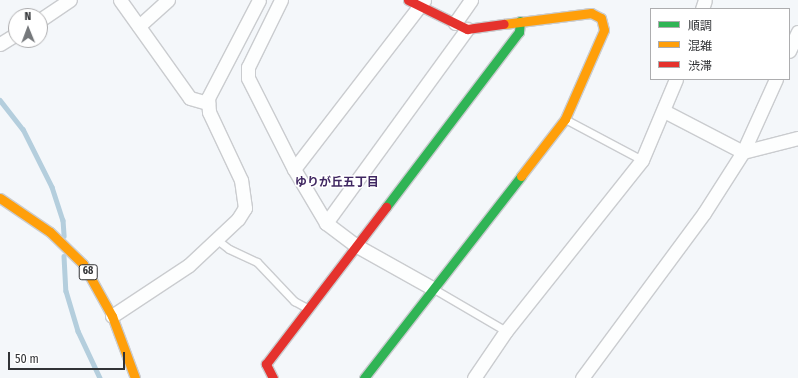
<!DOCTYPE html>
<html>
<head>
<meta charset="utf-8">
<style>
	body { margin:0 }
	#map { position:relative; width:798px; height:378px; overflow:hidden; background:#f4f7fa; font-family:"Fira Sans Condensed","Noto Sans JP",sans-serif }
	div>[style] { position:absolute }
	.stream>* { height:4.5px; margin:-2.25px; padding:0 2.25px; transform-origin:2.25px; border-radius:2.25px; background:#b4cedd }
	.roads { filter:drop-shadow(1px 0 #cacccf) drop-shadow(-1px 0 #cacccf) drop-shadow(0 1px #cacccf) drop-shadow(0 -1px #cacccf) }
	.lane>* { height:7px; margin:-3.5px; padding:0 3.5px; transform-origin:3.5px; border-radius:3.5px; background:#fdfefe }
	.street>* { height:13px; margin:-6.5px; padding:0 6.5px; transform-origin:6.5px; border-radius:6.5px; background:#fdfefe }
	.fast>* { height:9px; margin:-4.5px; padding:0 4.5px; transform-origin:4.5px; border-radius:4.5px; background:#30b455 }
	.slow>* { height:9px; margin:-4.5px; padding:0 4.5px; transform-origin:4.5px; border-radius:4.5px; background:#ff9f0a }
	.jam>* { height:9px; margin:-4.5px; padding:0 4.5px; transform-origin:4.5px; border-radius:4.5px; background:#e5322d }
	span { translate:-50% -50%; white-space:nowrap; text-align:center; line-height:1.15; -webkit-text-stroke:3px #fff; paint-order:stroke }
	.shield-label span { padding:1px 3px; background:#fff; border:1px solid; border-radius:3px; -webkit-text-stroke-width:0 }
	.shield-label { font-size:10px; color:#313336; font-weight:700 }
	.neighbourhood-label { font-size:12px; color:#402862; font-weight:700 }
	.legend { position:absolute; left:650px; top:8px; width:140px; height:72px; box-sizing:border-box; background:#fff; border:1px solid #adadaf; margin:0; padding:5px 7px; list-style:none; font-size:12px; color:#313336 }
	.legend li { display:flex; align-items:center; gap:8px; height:20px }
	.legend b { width:20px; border:1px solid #adadaf }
	.north { position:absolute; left:8px; top:8px; width:40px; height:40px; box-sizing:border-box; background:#fff; border:1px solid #adadaf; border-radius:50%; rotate:359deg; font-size:11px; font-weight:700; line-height:16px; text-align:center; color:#313336 }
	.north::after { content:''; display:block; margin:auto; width:14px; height:18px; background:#75787b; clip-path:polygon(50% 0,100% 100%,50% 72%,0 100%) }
	.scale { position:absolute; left:8px; top:352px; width:117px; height:18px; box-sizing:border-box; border:2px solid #313336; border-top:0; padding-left:5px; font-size:12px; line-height:14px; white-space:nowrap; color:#313336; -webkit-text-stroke:3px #fff; paint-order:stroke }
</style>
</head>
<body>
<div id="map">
	<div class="stream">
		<i style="left:0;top:100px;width:37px;rotate:52deg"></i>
		<i style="left:23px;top:129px;width:65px;rotate:63.4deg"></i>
		<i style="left:52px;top:187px;width:35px;rotate:72deg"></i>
		<i style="left:63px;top:220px;width:16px;rotate:86deg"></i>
		<i style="left:64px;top:256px;width:35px;rotate:87deg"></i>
		<i style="left:66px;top:291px;width:42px;rotate:73.3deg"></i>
		<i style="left:78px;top:331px;width:52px;rotate:64.9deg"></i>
	</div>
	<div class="roads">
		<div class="lane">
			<i style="left:565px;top:119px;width:87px;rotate:28deg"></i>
			<i style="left:216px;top:239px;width:16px;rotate:38deg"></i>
			<i style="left:229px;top:249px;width:31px;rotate:25deg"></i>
			<i style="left:257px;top:262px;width:54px;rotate:46.5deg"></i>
			<i style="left:294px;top:301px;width:15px;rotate:28deg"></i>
			<i style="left:434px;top:289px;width:83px;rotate:30.3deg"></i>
		</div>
		<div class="street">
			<i style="left:120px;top:0;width:120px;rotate:54.5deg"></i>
			<i style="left:190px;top:98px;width:19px;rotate:16deg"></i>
			<i style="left:281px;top:0;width:75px;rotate:116.2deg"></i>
			<i style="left:248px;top:67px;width:11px;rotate:90deg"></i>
			<i style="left:248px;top:78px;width:102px;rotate:63.2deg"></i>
			<i style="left:294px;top:169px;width:63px;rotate:59.3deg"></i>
			<i style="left:326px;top:223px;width:39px;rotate:37deg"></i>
			<i style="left:357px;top:246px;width:86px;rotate:29.2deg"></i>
			<i style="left:702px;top:9px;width:9px;rotate:-72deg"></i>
			<i style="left:40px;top:20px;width:36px;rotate:-34deg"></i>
			<i style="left:455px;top:23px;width:28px;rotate:-55deg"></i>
			<i style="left:139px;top:26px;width:39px;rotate:-42deg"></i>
			<i style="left:0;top:44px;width:19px;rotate:-32deg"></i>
			<i style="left:789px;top:51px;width:21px;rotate:-65deg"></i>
			<i style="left:664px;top:111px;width:89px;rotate:27.4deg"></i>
			<i style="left:743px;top:152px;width:57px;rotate:-14.3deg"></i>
			<i style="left:294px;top:169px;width:213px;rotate:-52.4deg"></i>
			<i style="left:326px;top:223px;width:240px;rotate:-54deg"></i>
			<i style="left:112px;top:316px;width:92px;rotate:-33.5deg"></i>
			<i style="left:189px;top:265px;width:67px;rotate:-43.2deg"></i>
			<i style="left:238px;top:219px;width:13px;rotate:-58deg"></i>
			<i style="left:245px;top:208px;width:28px;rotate:-98deg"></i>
			<i style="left:241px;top:180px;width:75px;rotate:-115.2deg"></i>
			<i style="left:209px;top:112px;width:14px;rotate:-94deg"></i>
			<i style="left:208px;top:98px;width:110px;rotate:-62.5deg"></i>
			<i style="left:474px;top:378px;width:57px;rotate:-55.8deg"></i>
			<i style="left:506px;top:331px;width:218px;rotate:-51.5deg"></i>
			<i style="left:642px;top:160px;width:88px;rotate:-67.2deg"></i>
			<i style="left:582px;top:378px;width:205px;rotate:-53.5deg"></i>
			<i style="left:704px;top:213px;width:72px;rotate:-57.4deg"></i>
			<i style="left:743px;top:152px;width:80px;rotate:-65.7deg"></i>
		</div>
		<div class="fast">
			<i style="left:386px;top:207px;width:220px;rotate:-52.8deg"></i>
			<i style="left:519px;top:32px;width:11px;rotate:-85deg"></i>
			<i style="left:364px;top:378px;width:256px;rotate:-52.1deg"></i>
		</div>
		<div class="slow">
			<i style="left:504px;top:24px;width:88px;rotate:-7.2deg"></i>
			<i style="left:591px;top:13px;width:11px;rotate:27deg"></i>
			<i style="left:601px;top:18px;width:12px;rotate:76deg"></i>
			<i style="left:604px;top:30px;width:97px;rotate:113.7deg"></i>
			<i style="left:565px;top:119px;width:72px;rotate:127.7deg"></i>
			<i style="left:0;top:198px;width:60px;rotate:34.2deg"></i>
			<i style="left:50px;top:232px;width:46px;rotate:44.1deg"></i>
			<i style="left:83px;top:264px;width:60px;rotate:60.9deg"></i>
			<i style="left:112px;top:316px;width:66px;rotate:69.6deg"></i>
		</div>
		<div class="jam">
			<i style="left:408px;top:0;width:66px;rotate:26.2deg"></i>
			<i style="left:467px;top:29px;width:37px;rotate:-8deg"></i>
			<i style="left:273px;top:378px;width:16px;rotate:-117deg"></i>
			<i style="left:266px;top:364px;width:198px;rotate:-52.6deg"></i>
		</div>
	</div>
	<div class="shield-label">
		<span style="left:88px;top:272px">68</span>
	</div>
	<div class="neighbourhood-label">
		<span style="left:337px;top:183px">ゆりが丘五丁目</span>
	</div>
	<ul class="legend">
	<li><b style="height:5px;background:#30b455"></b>順調</li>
	<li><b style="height:5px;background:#ff9f0a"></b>混雑</li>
	<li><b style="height:5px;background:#e5322d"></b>渋滞</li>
	</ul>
	<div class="north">N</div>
	<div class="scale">50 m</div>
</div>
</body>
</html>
